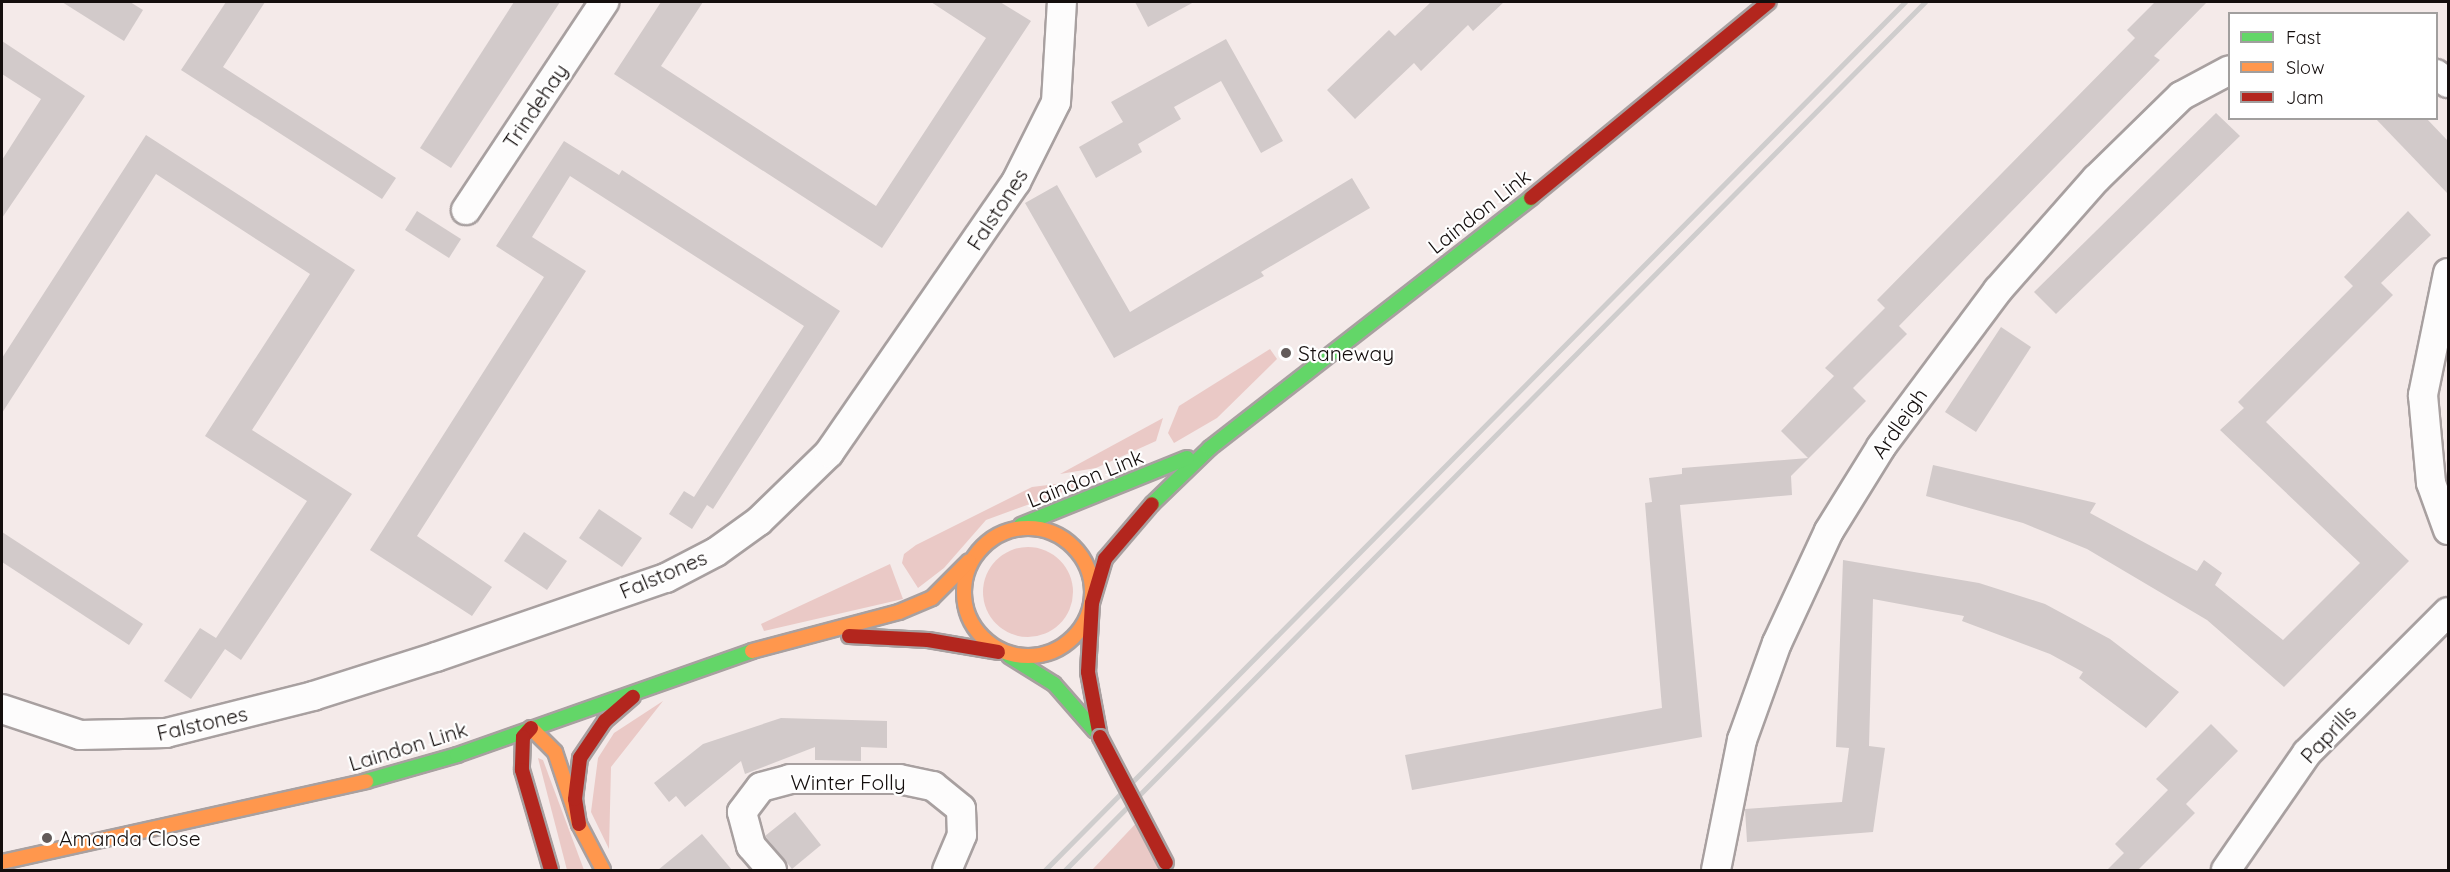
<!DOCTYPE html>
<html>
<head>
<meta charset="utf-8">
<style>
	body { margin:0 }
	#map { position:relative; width:2450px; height:872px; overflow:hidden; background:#f4eae9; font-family:Quicksand,sans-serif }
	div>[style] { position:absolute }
	.green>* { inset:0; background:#eac9c6 }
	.round { border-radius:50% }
	.building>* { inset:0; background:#d2caca }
	.roads { filter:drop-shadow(2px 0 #a8a0a0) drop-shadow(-2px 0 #a8a0a0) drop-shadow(0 2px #a8a0a0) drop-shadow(0 -2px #a8a0a0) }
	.street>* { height:28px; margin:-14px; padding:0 14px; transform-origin:14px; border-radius:14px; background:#fdfcfc }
	.fast>* { height:14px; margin:-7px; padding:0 7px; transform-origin:7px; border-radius:7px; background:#63d668 }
	.slow>* { height:14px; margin:-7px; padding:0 7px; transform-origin:7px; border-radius:7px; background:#ff974d }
	.slow>.ring { margin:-7px; padding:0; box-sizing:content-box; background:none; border:14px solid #ff974d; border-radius:50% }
	.jam>* { height:14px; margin:-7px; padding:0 7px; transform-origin:7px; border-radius:7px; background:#b3261e }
	.rail>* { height:4.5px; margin:-2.25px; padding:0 2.25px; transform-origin:2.25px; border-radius:2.25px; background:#cfcdcd }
	.bridges { filter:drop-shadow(2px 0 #a8a0a0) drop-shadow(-2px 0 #a8a0a0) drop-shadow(0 2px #a8a0a0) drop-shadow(0 -2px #a8a0a0) }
	.jam-bridge>* { height:14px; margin:-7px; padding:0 7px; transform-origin:7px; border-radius:7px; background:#b3261e }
	.dots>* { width:16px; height:16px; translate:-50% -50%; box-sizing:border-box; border:3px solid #fff; border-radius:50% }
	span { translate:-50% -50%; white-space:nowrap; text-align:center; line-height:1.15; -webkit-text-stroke:4.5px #fff; paint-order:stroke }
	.street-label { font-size:21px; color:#140e0d }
	.poi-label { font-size:21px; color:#140e0d }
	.left { translate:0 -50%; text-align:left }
	.frame { position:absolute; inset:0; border:3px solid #140e0d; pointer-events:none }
	.legend { position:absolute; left:2228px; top:12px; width:210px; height:108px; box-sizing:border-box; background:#fff; border:2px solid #a19f9e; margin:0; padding:8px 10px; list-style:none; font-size:18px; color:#140e0d }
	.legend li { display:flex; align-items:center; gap:12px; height:30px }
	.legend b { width:30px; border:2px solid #a19f9e }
</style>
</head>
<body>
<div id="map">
	<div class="green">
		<i style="clip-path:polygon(1270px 349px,1277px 359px,1217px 418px,1174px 443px,1168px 433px,1179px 406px)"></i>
		<i style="clip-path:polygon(1163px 418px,1156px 441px,1096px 468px,1060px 474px)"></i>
		<i style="clip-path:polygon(1080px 481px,1082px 485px,986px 520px,944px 568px,918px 588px,902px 563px,904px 554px,916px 545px,1032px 487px)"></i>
		<i class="round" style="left:983px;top:547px;width:90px;height:90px"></i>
		<i style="clip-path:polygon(890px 564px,903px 599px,764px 631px,761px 624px)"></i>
		<i style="clip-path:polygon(663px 701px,611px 767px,609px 849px,591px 812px,598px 758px,614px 733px)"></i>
		<i style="clip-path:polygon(538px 758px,543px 760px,584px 870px,567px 870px)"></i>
		<i style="clip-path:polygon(1141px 818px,1168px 870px,1092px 870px)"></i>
	</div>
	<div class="building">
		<i style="clip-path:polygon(62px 2px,130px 2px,143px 10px,124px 41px)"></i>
		<i style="clip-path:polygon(226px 2px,265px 2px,223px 67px,396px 178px,382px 199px,181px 70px)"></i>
		<i style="clip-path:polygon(514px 2px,560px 2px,451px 168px,420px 148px)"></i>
		<i style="clip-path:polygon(661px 2px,703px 2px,661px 66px,876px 206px,986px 38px,931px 2px,1000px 2px,1031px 21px,882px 248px,614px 74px)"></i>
		<i style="clip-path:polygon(1135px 2px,1194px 2px,1148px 27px)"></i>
		<i style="clip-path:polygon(1431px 2px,1504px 2px,1473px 31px,1468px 25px,1421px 71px,1414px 63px,1355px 119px,1327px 90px,1389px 30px,1395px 36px)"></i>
		<i style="clip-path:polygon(2155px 2px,2207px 2px,2154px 56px,2160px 60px,1899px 326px,1907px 334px,1853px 388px,1866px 401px,1791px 476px,1792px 495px,1680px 505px,1702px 737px,1412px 790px,1405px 755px,1662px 708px,1645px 503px,1652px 502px,1649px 478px,1682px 474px,1682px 468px,1808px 458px,1781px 431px,1834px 376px,1825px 368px,1885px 308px,1877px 300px,2135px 38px,2127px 30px)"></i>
		<i style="clip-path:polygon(1226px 39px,1283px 141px,1261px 153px,1221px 81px,1174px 107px,1181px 119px,1138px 144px,1142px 152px,1096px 178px,1079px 147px,1123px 122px,1111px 102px)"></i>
		<i style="clip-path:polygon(2px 41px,85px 96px,2px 218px,2px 160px,41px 99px,2px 74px)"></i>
		<i style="clip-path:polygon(2216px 113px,2240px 136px,2056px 314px,2034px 292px)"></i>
		<i style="clip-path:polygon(2375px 118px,2426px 118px,2448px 141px,2448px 194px)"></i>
		<i style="clip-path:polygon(146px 135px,355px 270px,252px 430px,352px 494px,241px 660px,225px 649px,191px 699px,164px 681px,200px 628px,216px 638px,307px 501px,205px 436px,310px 274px,156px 174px,2px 413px,2px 358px)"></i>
		<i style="clip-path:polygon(564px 141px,619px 175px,622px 170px,840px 311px,713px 509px,707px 505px,692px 529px,669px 514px,684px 491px,694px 497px,804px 326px,570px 176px,532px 237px,586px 271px,417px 536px,492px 587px,472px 616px,370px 550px,544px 277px,496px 246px)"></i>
		<i style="clip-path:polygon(1352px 178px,1370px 208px,1261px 272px,1264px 276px,1114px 358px,1025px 203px,1057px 185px,1130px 312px)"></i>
		<i style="clip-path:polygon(417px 211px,461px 239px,449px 258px,405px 230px)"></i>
		<i style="clip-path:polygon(2408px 211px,2431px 235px,2381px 283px,2393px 295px,2266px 422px,2409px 561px,2284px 687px,2207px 620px,2087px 549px,2023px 523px,1926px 496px,1933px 465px,2096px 503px,2090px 513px,2197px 571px,2204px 560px,2222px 573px,2215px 585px,2283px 640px,2360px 563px,2220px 430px,2244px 408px,2238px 402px,2353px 286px,2344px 277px)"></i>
		<i style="clip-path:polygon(2001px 327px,2031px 347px,1976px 432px,1945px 412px)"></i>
		<i style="clip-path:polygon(599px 509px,642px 538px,622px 567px,579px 538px)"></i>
		<i style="clip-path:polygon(2px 532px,143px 624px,129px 645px,2px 562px)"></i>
		<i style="clip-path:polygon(524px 532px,567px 561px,547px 590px,504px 561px)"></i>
		<i style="clip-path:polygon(1843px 560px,1979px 583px,2045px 604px,2110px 639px,2179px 692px,2146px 728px,2079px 678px,2083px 672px,2050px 654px,1962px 621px,1964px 616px,1873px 599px,1869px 746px,1885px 748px,1873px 832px,1747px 842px,1745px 809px,1842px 802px,1849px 748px,1836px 747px)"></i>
		<i style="clip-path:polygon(781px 718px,887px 721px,887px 748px,861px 747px,861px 761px,815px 760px,815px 747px,745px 774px,741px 761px,685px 807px,676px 796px,669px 802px,654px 783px,703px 744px)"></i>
		<i style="clip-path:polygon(2211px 724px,2238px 751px,2186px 804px,2195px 813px,2138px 870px,2107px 870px,2124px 853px,2115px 844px,2168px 790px,2156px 779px)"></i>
		<i style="clip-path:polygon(795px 812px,821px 845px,792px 869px,765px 836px)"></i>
		<i style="clip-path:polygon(702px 834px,732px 870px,658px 870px)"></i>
	</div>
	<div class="roads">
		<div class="street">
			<i style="left:2436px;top:74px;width:15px;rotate:37deg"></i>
			<i style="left:466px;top:210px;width:250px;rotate:-56.4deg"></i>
			<i style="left:2448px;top:273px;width:125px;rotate:101.6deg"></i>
			<i style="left:2423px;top:395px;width:88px;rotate:84.8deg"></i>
			<i style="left:2431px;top:483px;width:50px;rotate:70.1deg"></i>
			<i style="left:2px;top:709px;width:82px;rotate:18.4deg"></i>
			<i style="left:80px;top:735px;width:86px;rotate:-1.3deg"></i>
			<i style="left:166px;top:733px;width:152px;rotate:-14.1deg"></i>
			<i style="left:313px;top:696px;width:129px;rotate:-17.6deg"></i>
			<i style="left:436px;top:657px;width:243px;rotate:-19deg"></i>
			<i style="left:666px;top:578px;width:56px;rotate:-27.5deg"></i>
			<i style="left:716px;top:552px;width:53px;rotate:-35.8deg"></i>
			<i style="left:759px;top:521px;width:98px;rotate:-44.2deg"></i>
			<i style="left:829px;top:453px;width:329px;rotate:-55.4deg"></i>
			<i style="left:1016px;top:182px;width:89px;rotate:-63.4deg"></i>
			<i style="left:1056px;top:102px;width:100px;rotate:-86.6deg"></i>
			<i style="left:772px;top:870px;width:32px;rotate:-131deg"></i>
			<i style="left:751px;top:846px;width:35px;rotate:-105deg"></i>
			<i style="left:742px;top:812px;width:31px;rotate:-53deg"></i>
			<i style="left:761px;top:787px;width:30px;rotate:-15deg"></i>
			<i style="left:790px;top:779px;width:109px"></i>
			<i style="left:899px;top:779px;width:35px;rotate:12deg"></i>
			<i style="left:933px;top:786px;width:36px;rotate:39deg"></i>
			<i style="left:961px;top:809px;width:26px;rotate:88deg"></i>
			<i style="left:962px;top:835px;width:38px;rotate:113deg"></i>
			<i style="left:1716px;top:870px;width:133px;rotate:-78.7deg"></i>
			<i style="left:1742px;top:740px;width:103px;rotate:-70.2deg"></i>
			<i style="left:1777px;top:643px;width:123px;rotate:-65.1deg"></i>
			<i style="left:1829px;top:531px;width:99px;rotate:-58.2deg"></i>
			<i style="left:1881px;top:447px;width:196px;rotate:-53.3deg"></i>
			<i style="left:1998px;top:290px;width:148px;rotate:-48.6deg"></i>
			<i style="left:2096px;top:179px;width:119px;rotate:-44.3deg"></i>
			<i style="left:2181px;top:96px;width:55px;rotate:-28deg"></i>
			<i style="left:2226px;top:870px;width:142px;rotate:-55.3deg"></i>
			<i style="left:2307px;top:753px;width:199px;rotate:-45deg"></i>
		</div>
		<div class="fast">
			<i style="left:1152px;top:504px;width:81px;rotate:-44deg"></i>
			<i style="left:1210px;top:448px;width:407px;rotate:-37.9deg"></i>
			<i style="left:1021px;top:525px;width:179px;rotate:-22deg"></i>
			<i style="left:1009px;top:656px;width:53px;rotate:31.9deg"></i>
			<i style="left:1054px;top:684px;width:62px;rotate:48.9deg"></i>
			<i style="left:366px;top:781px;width:95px;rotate:-15.9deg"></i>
			<i style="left:457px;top:755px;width:313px;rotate:-19.4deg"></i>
		</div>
		<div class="slow">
			<i class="ring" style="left:964px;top:528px;width:114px;height:114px"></i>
			<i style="left:752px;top:651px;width:152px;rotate:-14.9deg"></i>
			<i style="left:899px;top:612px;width:36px;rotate:-23deg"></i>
			<i style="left:932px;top:598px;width:52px;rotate:-45deg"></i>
			<i style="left:531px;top:728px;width:34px;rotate:45deg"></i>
			<i style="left:555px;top:752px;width:76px;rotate:71.6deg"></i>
			<i style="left:579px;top:824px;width:52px;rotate:62.4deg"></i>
			<i style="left:2px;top:862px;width:373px;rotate:-12.5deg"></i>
		</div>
		<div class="jam">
			<i style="left:1531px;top:198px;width:308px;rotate:-39.5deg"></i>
			<i style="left:849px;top:636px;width:79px;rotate:2.9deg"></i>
			<i style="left:928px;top:640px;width:71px;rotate:9.7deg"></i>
			<i style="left:531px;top:728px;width:12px;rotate:132deg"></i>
			<i style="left:523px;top:737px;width:33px;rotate:92deg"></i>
			<i style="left:522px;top:770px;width:104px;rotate:73.8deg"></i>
			<i style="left:1100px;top:737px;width:66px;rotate:-100.5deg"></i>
			<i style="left:1088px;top:672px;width:69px;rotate:-86.7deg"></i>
			<i style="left:1092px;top:603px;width:46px;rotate:-73.5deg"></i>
			<i style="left:1105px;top:559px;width:72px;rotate:-49.5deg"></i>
			<i style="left:579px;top:824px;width:25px;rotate:-99deg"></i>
			<i style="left:575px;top:799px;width:41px;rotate:-83deg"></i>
			<i style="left:580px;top:758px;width:45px;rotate:-56deg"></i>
			<i style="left:605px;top:721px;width:37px;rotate:-41deg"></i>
		</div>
	</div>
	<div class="rail">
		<i style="left:1045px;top:870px;width:1222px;rotate:-45.27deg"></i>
		<i style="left:1065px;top:870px;width:1222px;rotate:-45.27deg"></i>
	</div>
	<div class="bridges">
		<div class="jam-bridge">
			<i style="left:1100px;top:737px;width:142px;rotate:62.4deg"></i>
		</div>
	</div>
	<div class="dots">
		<i style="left:1286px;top:353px;background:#625b5a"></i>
		<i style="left:47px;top:838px;background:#625b5a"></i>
	</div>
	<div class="street-label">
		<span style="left:535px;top:106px;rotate:-56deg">Trindehay</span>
		<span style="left:997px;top:209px;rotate:-57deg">Falstones</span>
		<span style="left:1479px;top:211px;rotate:-38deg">Laindon Link</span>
		<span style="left:1899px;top:423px;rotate:-55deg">Ardleigh</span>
		<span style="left:1085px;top:478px;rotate:-22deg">Laindon Link</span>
		<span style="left:663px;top:574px;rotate:-23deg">Falstones</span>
		<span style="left:202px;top:723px;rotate:-13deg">Falstones</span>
		<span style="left:2328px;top:734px;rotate:-47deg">Paprills</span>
		<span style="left:408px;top:746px;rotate:-17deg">Laindon Link</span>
		<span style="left:848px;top:782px">Winter Folly</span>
	</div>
	<div class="poi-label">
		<span class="left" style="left:1298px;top:353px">Staneway</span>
		<span class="left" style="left:59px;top:838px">Amanda Close</span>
	</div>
	<div class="frame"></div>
	<ul class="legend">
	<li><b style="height:8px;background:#63d668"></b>Fast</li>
	<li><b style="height:8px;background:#ff974d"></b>Slow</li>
	<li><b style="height:8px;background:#b3261e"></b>Jam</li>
	</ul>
</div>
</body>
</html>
